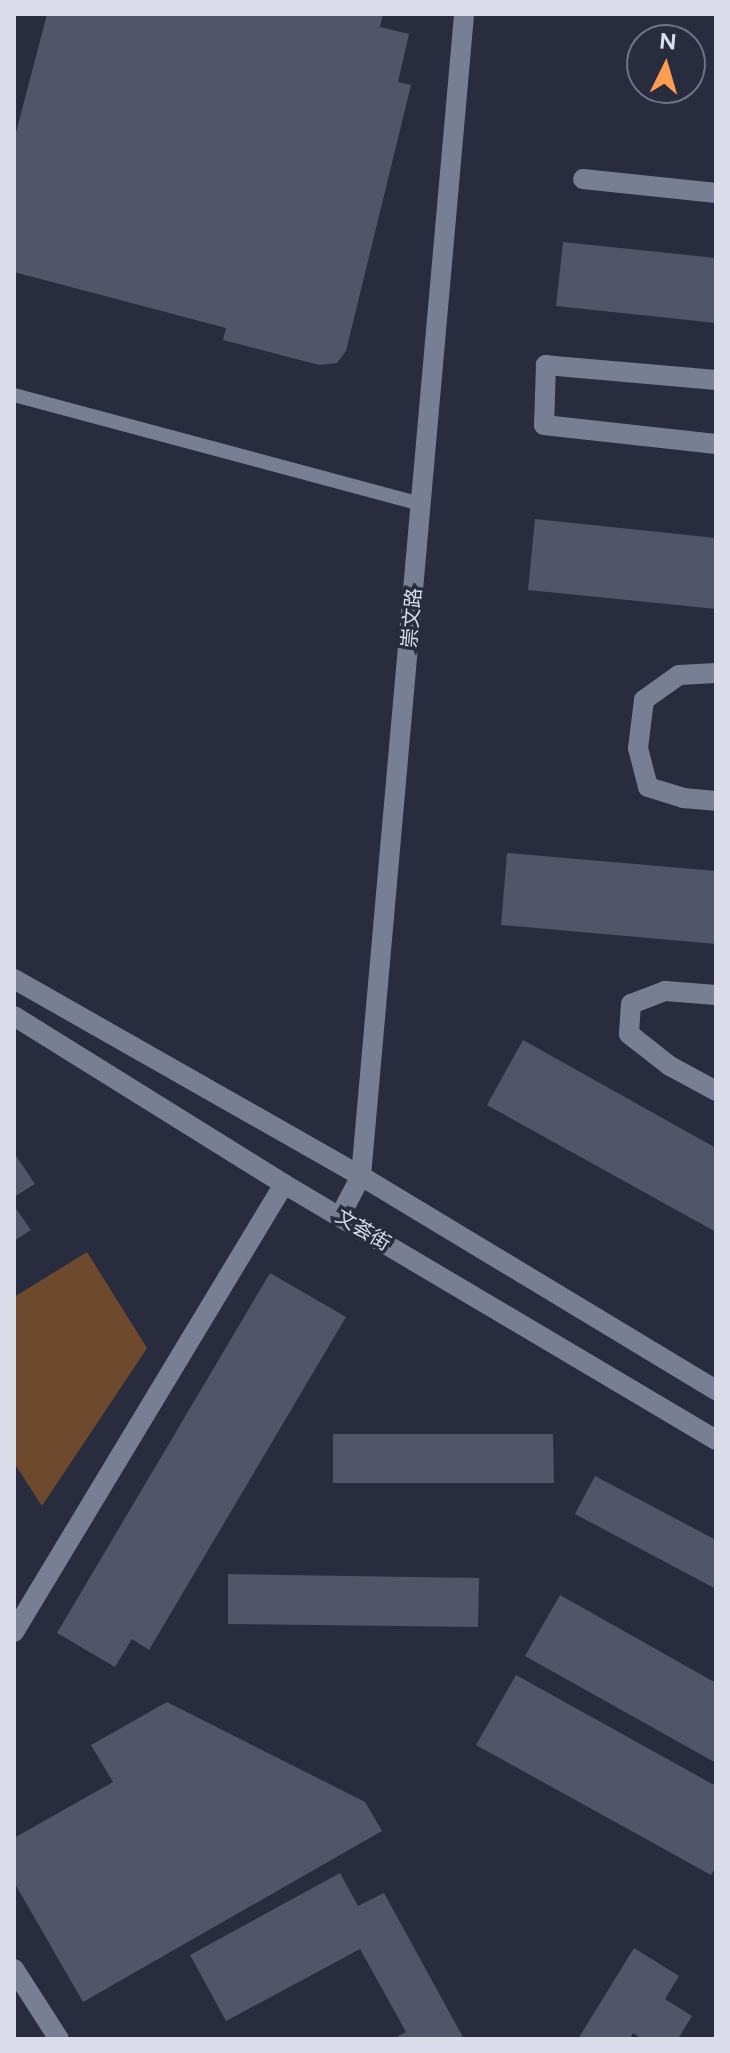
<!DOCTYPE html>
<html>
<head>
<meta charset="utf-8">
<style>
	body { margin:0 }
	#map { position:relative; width:730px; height:2053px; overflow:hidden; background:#282c3e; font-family:Figtree,"Noto Sans SC",sans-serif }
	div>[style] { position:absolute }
	.green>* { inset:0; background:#6d492e }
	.building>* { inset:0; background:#505569 }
	.service>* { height:14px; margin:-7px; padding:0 7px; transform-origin:7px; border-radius:7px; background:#787e93 }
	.minor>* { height:20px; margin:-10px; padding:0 10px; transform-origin:10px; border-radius:10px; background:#787e93 }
	.secondary>* { height:20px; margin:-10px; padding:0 10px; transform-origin:10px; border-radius:10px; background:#787e93 }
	span { translate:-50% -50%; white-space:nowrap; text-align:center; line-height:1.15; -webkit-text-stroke:7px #282c3e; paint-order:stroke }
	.street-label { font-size:20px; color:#dadde9 }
	.frame { position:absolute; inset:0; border:16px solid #dadde9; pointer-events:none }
	.north { position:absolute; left:626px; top:24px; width:80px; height:80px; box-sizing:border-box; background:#282c3e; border:2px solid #6f7382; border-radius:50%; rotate:5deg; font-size:22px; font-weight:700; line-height:32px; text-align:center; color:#dadde9 }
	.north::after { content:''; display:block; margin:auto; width:28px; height:36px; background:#fc9d52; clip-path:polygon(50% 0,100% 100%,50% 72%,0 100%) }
</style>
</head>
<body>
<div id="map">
	<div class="green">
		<i style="clip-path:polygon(87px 1252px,147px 1348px,42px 1506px,14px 1463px,14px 1297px)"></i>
	</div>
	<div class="building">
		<i style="clip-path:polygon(47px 14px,383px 14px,380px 27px,409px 34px,398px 82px,411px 85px,346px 351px,337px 363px,319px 365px,223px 340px,226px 328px,14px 272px,14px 140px)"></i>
		<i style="clip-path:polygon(563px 242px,716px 258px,716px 323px,556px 306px)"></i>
		<i style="clip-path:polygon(535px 519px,716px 538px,716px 609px,528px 590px)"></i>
		<i style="clip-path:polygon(507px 853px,716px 871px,716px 944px,501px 925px)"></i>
		<i style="clip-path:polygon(523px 1040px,716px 1148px,716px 1232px,487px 1105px)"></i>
		<i style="clip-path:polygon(14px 1153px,35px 1184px,14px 1197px)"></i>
		<i style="clip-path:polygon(14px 1206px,31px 1230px,14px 1241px)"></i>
		<i style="clip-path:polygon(270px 1273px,346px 1317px,149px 1650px,132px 1639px,115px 1667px,57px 1633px)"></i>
		<i style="clip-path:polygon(333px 1434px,553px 1434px,554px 1483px,333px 1483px)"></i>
		<i style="clip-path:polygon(595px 1476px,716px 1540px,716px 1589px,575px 1514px)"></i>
		<i style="clip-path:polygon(228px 1574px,479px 1578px,478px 1627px,228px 1624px)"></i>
		<i style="clip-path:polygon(560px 1595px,716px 1683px,716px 1763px,525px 1656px)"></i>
		<i style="clip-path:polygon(516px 1675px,716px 1786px,716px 1867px,711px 1875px,476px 1745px)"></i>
		<i style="clip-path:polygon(167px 1702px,365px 1802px,382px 1831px,83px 2002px,14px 1882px,14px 1838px,113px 1782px,91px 1745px)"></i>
		<i style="clip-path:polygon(340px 1873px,358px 1906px,384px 1893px,464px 2039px,393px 2039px,406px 2032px,360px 1949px,226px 2021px,190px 1955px)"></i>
		<i style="clip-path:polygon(634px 1948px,679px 1976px,665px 1999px,692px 2016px,678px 2039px,642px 2039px,633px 2033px,630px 2039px,578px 2039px)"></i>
	</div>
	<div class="service">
		<i style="left:14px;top:395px;width:422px;rotate:15deg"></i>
	</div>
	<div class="minor">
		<i style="left:583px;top:179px;width:134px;rotate:6deg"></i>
		<i style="left:716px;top:380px;width:171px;rotate:-175deg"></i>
		<i style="left:546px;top:365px;width:60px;rotate:91.9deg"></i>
		<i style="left:544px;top:425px;width:173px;rotate:6.3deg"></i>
		<i style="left:716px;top:673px;width:37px;rotate:177deg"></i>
		<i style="left:679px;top:675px;width:43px;rotate:144.5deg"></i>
		<i style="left:644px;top:700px;width:48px;rotate:97.1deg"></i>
		<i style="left:638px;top:748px;width:40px;rotate:75.6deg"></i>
		<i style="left:648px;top:787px;width:37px;rotate:17deg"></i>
		<i style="left:683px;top:798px;width:33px;rotate:5deg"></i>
		<i style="left:716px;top:995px;width:51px;rotate:-175.5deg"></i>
		<i style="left:665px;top:991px;width:36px;rotate:159deg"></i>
		<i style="left:631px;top:1004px;width:30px;rotate:94deg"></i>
		<i style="left:629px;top:1034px;width:52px;rotate:38deg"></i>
		<i style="left:670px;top:1066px;width:52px;rotate:28.5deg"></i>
		<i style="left:340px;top:1216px;width:45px;rotate:-62.3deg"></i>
		<i style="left:361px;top:1176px;width:1167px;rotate:-84.93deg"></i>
		<i style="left:14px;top:1632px;width:523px;rotate:-58.92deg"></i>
		<i style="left:14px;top:1969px;width:83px;rotate:57.3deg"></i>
	</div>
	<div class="secondary">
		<i style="left:14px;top:979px;width:399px;rotate:29.6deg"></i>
		<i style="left:361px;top:1176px;width:415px;rotate:31.1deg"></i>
		<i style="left:14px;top:1016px;width:318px;rotate:31.9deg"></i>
		<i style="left:284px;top:1184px;width:502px;rotate:30.65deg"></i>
	</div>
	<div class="street-label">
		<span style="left:412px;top:618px;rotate:-85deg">崇文路</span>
		<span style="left:363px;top:1230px;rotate:31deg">文荟街</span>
	</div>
	<div class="frame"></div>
	<div class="north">N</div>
</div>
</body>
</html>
